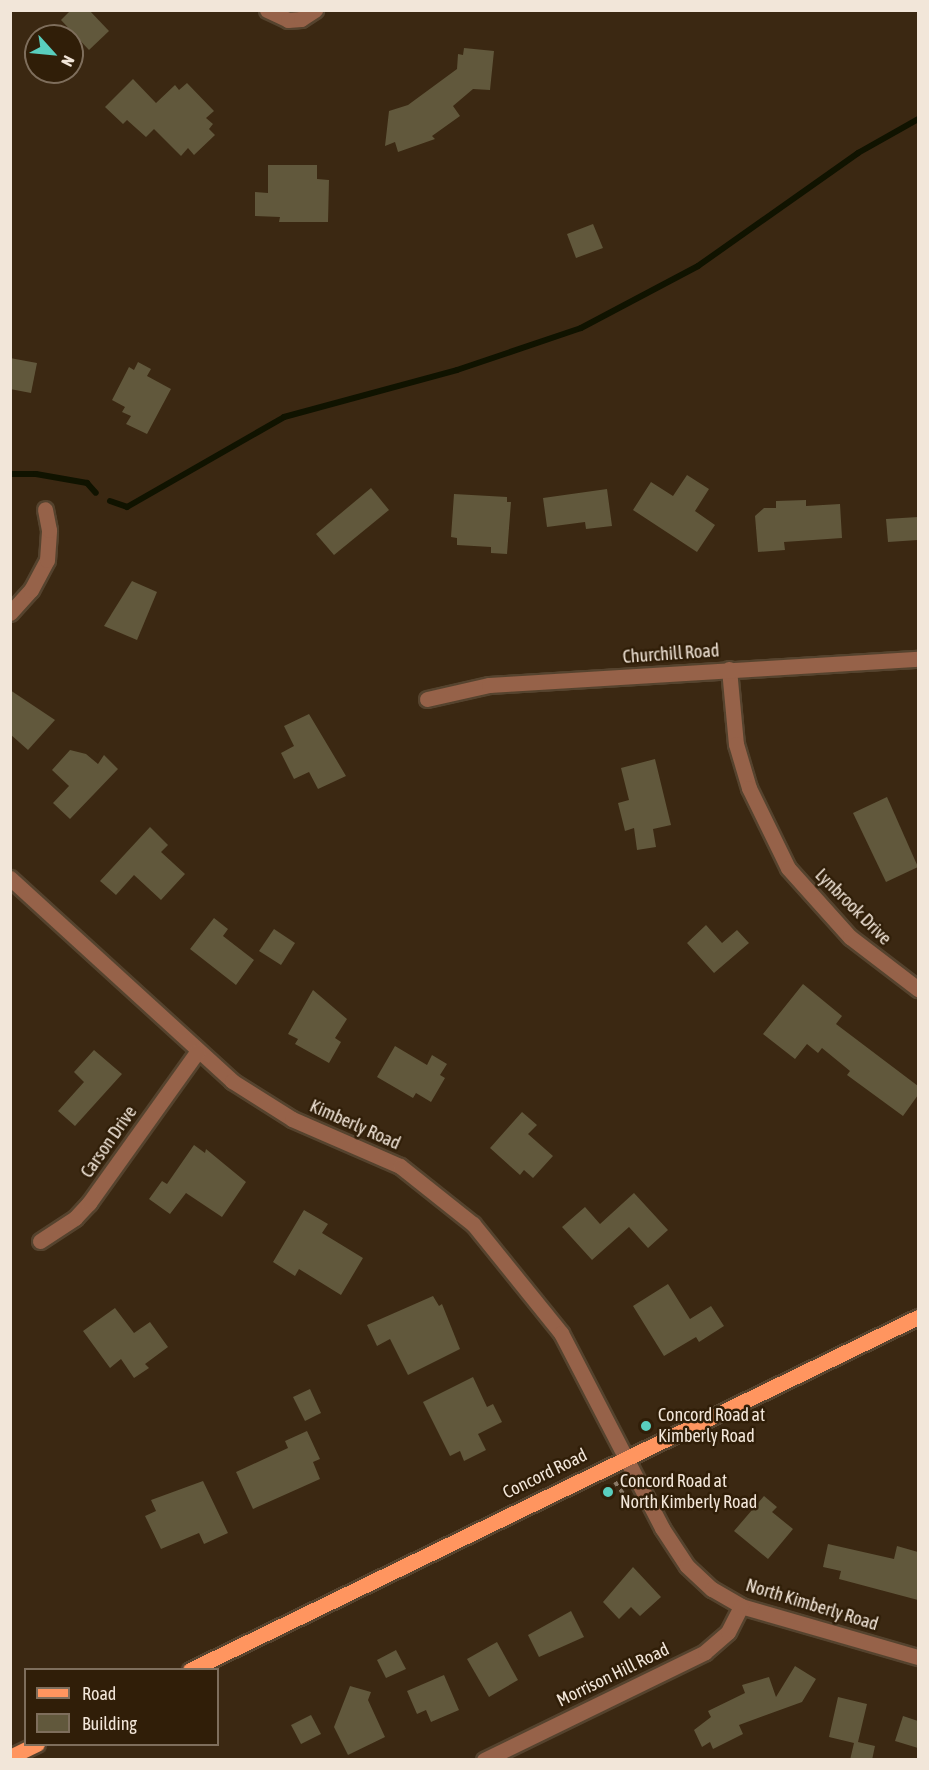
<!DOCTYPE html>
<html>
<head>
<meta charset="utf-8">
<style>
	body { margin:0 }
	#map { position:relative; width:929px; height:1770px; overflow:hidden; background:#3b2812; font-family:"Asap Condensed",sans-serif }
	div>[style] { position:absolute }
	.stream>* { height:6px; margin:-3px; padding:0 3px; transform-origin:3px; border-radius:3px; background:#101300 }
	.building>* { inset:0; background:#61583c }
	.path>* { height:4px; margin-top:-2px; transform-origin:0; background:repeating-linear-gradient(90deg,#8a7a67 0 4.5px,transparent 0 9px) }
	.roads { filter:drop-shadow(2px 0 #55432e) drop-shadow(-2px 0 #55432e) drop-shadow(0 2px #55432e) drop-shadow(0 -2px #55432e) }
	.minor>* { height:15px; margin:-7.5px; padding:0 7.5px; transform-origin:7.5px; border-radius:7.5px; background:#966249 }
	.major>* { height:15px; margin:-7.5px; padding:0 7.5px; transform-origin:7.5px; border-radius:7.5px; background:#ff955f }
	.dots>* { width:16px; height:16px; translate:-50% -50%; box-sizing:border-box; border:3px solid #301e08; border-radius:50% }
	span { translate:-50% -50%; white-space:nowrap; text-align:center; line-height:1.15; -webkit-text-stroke:5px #301e08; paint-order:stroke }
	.street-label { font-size:18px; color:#f2e6d9 }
	.poi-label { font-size:18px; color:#f2e6d9 }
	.left { translate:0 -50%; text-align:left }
	.frame { position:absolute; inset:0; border:12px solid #f2e6d9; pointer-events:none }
	.legend { position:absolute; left:24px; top:1668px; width:195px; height:78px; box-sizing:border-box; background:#301e08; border:2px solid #7e6e5c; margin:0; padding:8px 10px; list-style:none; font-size:18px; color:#f2e6d9 }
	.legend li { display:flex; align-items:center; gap:12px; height:30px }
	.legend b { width:30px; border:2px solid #7e6e5c }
	.north { position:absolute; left:24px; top:24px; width:60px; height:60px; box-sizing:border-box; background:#301e08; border:2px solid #7e6e5c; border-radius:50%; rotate:117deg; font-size:16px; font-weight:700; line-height:24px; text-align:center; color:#f2e6d9 }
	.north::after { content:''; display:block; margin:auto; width:21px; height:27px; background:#59cebe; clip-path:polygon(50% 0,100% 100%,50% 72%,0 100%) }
</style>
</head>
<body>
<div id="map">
	<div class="stream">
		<i style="left:10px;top:474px;width:26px"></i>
		<i style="left:36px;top:474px;width:52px;rotate:10deg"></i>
		<i style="left:87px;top:483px;width:13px;rotate:48deg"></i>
		<i style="left:110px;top:501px;width:18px;rotate:19deg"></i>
		<i style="left:127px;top:507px;width:181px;rotate:-29.8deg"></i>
		<i style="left:284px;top:417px;width:179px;rotate:-15.2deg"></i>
		<i style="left:457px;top:370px;width:131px;rotate:-18.7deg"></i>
		<i style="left:581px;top:328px;width:132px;rotate:-27.9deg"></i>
		<i style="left:698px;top:266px;width:196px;rotate:-35.2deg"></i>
		<i style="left:858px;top:153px;width:69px;rotate:-29.5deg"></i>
	</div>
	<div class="building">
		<i style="clip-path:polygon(71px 10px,89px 10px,109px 31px,89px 50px,61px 20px)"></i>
		<i style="clip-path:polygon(464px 48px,494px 51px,490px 90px,473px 89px,453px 106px,460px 116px,432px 136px,435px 139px,398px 152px,395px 142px,385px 146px,389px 111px,408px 105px,457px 69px,458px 54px,463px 55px)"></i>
		<i style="clip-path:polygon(133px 79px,156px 103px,175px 85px,179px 90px,187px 83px,214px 111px,206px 118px,213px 124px,209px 129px,215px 135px,194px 155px,188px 148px,181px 156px,154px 129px,146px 137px,127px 120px,123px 124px,105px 107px)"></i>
		<i style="clip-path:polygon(268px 165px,317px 165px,317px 179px,329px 180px,328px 222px,279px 222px,280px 217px,255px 216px,255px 192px,268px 193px)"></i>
		<i style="clip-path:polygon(593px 224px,603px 248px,576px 258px,567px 234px)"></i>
		<i style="clip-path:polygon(10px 358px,37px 363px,31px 393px,10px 389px)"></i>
		<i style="clip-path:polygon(138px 362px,151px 369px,147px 376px,171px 389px,147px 434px,126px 424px,131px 416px,122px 412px,125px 407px,112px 400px,129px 367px,134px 370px)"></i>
		<i style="clip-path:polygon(687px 475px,709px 489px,695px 511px,715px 525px,697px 552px,633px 510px,651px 482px,673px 496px)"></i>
		<i style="clip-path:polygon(371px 488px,389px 510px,334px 555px,316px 534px)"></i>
		<i style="clip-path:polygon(607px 489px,612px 526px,586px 529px,585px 522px,547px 527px,543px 498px)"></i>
		<i style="clip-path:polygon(454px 494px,507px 497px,507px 502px,511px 502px,507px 554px,491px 553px,491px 547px,457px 545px,457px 538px,451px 537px)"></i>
		<i style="clip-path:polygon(806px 500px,806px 506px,840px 504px,842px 538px,784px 542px,785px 550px,758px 552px,755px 516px,764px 508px,776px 508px,776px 501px)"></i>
		<i style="clip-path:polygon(918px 517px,918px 540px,888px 542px,886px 519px)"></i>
		<i style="clip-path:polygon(132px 581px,157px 592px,137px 640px,104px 626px)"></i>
		<i style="clip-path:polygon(10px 690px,55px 720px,28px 750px,10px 734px)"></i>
		<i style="clip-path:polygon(309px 714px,346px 776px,318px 789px,309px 772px,294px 779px,281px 753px,294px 746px,284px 726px)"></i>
		<i style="clip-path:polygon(70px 750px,86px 754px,98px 764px,104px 755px,118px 769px,70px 819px,53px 803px,69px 786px,52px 770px)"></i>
		<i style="clip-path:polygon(655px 759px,671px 825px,653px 829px,656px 847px,637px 850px,634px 828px,625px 831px,618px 803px,629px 800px,621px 768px)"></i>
		<i style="clip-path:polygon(887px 797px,918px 867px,886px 882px,853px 813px)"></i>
		<i style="clip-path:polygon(150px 827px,168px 845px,161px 852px,185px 874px,161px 900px,134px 875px,116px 895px,100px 881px)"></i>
		<i style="clip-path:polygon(214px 918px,228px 929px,223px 936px,254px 960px,236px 985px,190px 949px)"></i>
		<i style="clip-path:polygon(706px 925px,722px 943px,737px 930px,749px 943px,714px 973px,687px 943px)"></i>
		<i style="clip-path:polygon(274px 929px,295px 943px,281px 965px,259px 951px)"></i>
		<i style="clip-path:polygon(803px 984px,842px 1016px,836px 1024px,918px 1086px,918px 1095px,903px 1116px,847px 1075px,850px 1071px,822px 1048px,818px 1053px,807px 1044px,795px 1059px,763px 1034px)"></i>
		<i style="clip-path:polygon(313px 990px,347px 1019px,335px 1038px,341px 1042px,329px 1063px,295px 1044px,298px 1039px,288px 1034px)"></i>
		<i style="clip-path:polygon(395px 1046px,427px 1065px,432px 1055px,447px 1064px,440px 1075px,445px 1078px,431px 1102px,416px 1093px,413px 1098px,377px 1077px)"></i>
		<i style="clip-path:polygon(94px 1050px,122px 1074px,75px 1126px,58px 1111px,84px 1082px,74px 1072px)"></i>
		<i style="clip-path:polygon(522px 1112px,537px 1125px,528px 1134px,553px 1156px,533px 1178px,524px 1170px,520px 1175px,490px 1148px)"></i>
		<i style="clip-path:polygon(194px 1145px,205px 1153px,206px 1149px,246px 1182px,222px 1217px,186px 1193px,170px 1214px,149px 1199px,162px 1181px,167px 1184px)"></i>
		<i style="clip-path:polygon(634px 1193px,668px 1230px,648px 1248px,629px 1227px,592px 1260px,562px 1227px,585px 1207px,600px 1224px)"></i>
		<i style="clip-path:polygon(304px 1210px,328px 1224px,322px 1233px,363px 1258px,341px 1295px,299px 1269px,295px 1276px,273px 1262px)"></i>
		<i style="clip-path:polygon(668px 1284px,690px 1319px,711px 1306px,724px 1326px,699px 1342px,696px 1337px,664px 1356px,633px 1306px)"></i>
		<i style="clip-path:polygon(433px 1296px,439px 1306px,442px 1304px,460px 1349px,408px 1375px,390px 1339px,377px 1346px,367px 1325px)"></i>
		<i style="clip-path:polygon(115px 1308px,134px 1333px,150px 1322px,168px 1347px,145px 1364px,149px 1368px,134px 1378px,121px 1359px,110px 1368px,83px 1331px)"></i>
		<i style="clip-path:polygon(473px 1377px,487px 1407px,493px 1404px,502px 1422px,478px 1434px,486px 1450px,464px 1461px,460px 1451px,450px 1456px,423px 1402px)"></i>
		<i style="clip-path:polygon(310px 1389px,321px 1413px,305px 1421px,293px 1397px)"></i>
		<i style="clip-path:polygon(307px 1431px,320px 1459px,313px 1462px,320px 1479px,253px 1509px,236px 1472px,288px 1448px,285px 1441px)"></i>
		<i style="clip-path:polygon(203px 1481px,228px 1533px,204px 1544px,199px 1533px,161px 1549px,145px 1516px,156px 1511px,151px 1500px)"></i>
		<i style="clip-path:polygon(764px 1496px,777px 1507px,772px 1512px,793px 1529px,768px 1559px,734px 1531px)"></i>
		<i style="clip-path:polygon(828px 1544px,894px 1559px,897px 1546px,918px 1552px,918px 1600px,839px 1579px,841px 1571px,823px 1567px)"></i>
		<i style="clip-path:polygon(633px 1567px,661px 1597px,640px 1616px,631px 1607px,619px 1619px,603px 1602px)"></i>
		<i style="clip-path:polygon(571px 1611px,584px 1637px,539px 1657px,528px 1635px)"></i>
		<i style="clip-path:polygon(497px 1642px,518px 1680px,489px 1697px,467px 1659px)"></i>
		<i style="clip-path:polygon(396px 1650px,406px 1669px,386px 1678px,377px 1660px)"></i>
		<i style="clip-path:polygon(795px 1666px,816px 1679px,802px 1702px,739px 1725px,743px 1734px,713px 1749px,710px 1742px,702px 1747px,694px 1730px,711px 1717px,708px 1711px,745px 1693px,742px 1685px,769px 1677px,776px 1697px)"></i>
		<i style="clip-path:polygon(444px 1675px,459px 1710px,431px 1722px,426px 1710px,417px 1714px,407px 1691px)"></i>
		<i style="clip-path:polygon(350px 1686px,371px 1692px,368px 1700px,385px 1737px,348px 1755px,334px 1727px)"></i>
		<i style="clip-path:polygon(838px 1697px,867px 1704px,858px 1742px,875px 1746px,872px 1760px,850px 1760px,854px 1743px,829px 1737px)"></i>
		<i style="clip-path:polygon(311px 1715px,321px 1734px,301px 1744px,291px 1725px)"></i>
		<i style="clip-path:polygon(903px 1716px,918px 1721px,918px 1748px,895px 1741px)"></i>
	</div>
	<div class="path">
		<i style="left:655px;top:1480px;width:10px;rotate:-17deg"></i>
		<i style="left:615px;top:1482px;width:16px;rotate:55deg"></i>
	</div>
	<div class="roads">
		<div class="minor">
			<i style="left:267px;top:10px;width:23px;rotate:25deg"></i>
			<i style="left:288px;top:20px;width:13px;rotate:-4deg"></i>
			<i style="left:301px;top:19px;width:17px;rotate:-33deg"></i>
			<i style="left:10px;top:613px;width:31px;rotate:-48deg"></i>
			<i style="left:31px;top:590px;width:34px;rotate:-62deg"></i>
			<i style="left:47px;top:560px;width:30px;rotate:-86deg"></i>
			<i style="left:49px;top:530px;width:21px;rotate:-101deg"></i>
			<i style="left:729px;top:669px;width:75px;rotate:84.7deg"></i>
			<i style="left:736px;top:744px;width:46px;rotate:73.5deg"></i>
			<i style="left:749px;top:788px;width:89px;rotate:64deg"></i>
			<i style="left:788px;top:868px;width:93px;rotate:48.1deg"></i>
			<i style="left:850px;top:937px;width:86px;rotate:37.4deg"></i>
			<i style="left:427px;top:699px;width:64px;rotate:-12.7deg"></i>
			<i style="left:489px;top:685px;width:430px;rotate:-3.5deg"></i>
			<i style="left:10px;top:878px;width:301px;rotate:42.4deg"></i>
			<i style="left:232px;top:1081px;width:71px;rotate:32.3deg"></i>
			<i style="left:292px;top:1119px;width:118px;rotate:23.5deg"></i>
			<i style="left:400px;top:1166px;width:93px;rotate:38.5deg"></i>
			<i style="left:473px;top:1224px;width:140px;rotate:51.1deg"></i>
			<i style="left:561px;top:1333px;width:220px;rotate:62.6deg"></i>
			<i style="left:662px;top:1528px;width:45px;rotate:56.7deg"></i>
			<i style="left:687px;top:1566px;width:34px;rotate:43deg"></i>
			<i style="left:712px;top:1589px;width:34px;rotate:30deg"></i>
			<i style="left:741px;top:1606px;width:184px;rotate:16.1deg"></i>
			<i style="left:40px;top:1241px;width:42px;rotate:-33.3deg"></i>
			<i style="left:75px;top:1218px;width:21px;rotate:-47deg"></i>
			<i style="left:89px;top:1203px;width:186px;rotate:-54.4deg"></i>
			<i style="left:484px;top:1760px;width:246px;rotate:-26deg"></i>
			<i style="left:705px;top:1652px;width:30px;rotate:-41deg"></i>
			<i style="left:728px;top:1632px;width:29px;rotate:-63deg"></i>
		</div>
		<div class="major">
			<i style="left:190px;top:1670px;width:809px;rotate:-25.87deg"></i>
			<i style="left:10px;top:1757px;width:30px;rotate:-26deg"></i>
		</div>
	</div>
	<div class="dots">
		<i style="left:646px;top:1426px;background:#59cebe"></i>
		<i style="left:608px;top:1492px;background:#59cebe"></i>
	</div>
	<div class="street-label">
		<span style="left:671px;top:654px;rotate:-4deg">Churchill Road</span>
		<span style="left:853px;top:907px;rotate:45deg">Lynbrook Drive</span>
		<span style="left:355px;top:1125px;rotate:24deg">Kimberly Road</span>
		<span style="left:109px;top:1142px;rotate:-55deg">Carson Drive</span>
		<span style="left:545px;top:1474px;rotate:-26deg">Concord Road</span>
		<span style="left:812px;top:1605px;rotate:17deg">North Kimberly Road</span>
		<span style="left:613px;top:1675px;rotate:-26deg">Morrison Hill Road</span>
	</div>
	<div class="poi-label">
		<span class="left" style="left:658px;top:1426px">Concord Road at<br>Kimberly Road</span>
		<span class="left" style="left:620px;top:1492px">Concord Road at<br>North Kimberly Road</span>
	</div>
	<div class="frame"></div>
	<ul class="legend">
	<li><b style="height:8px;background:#ff955f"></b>Road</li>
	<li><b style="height:16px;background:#61583c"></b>Building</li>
	</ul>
	<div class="north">N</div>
</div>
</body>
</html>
